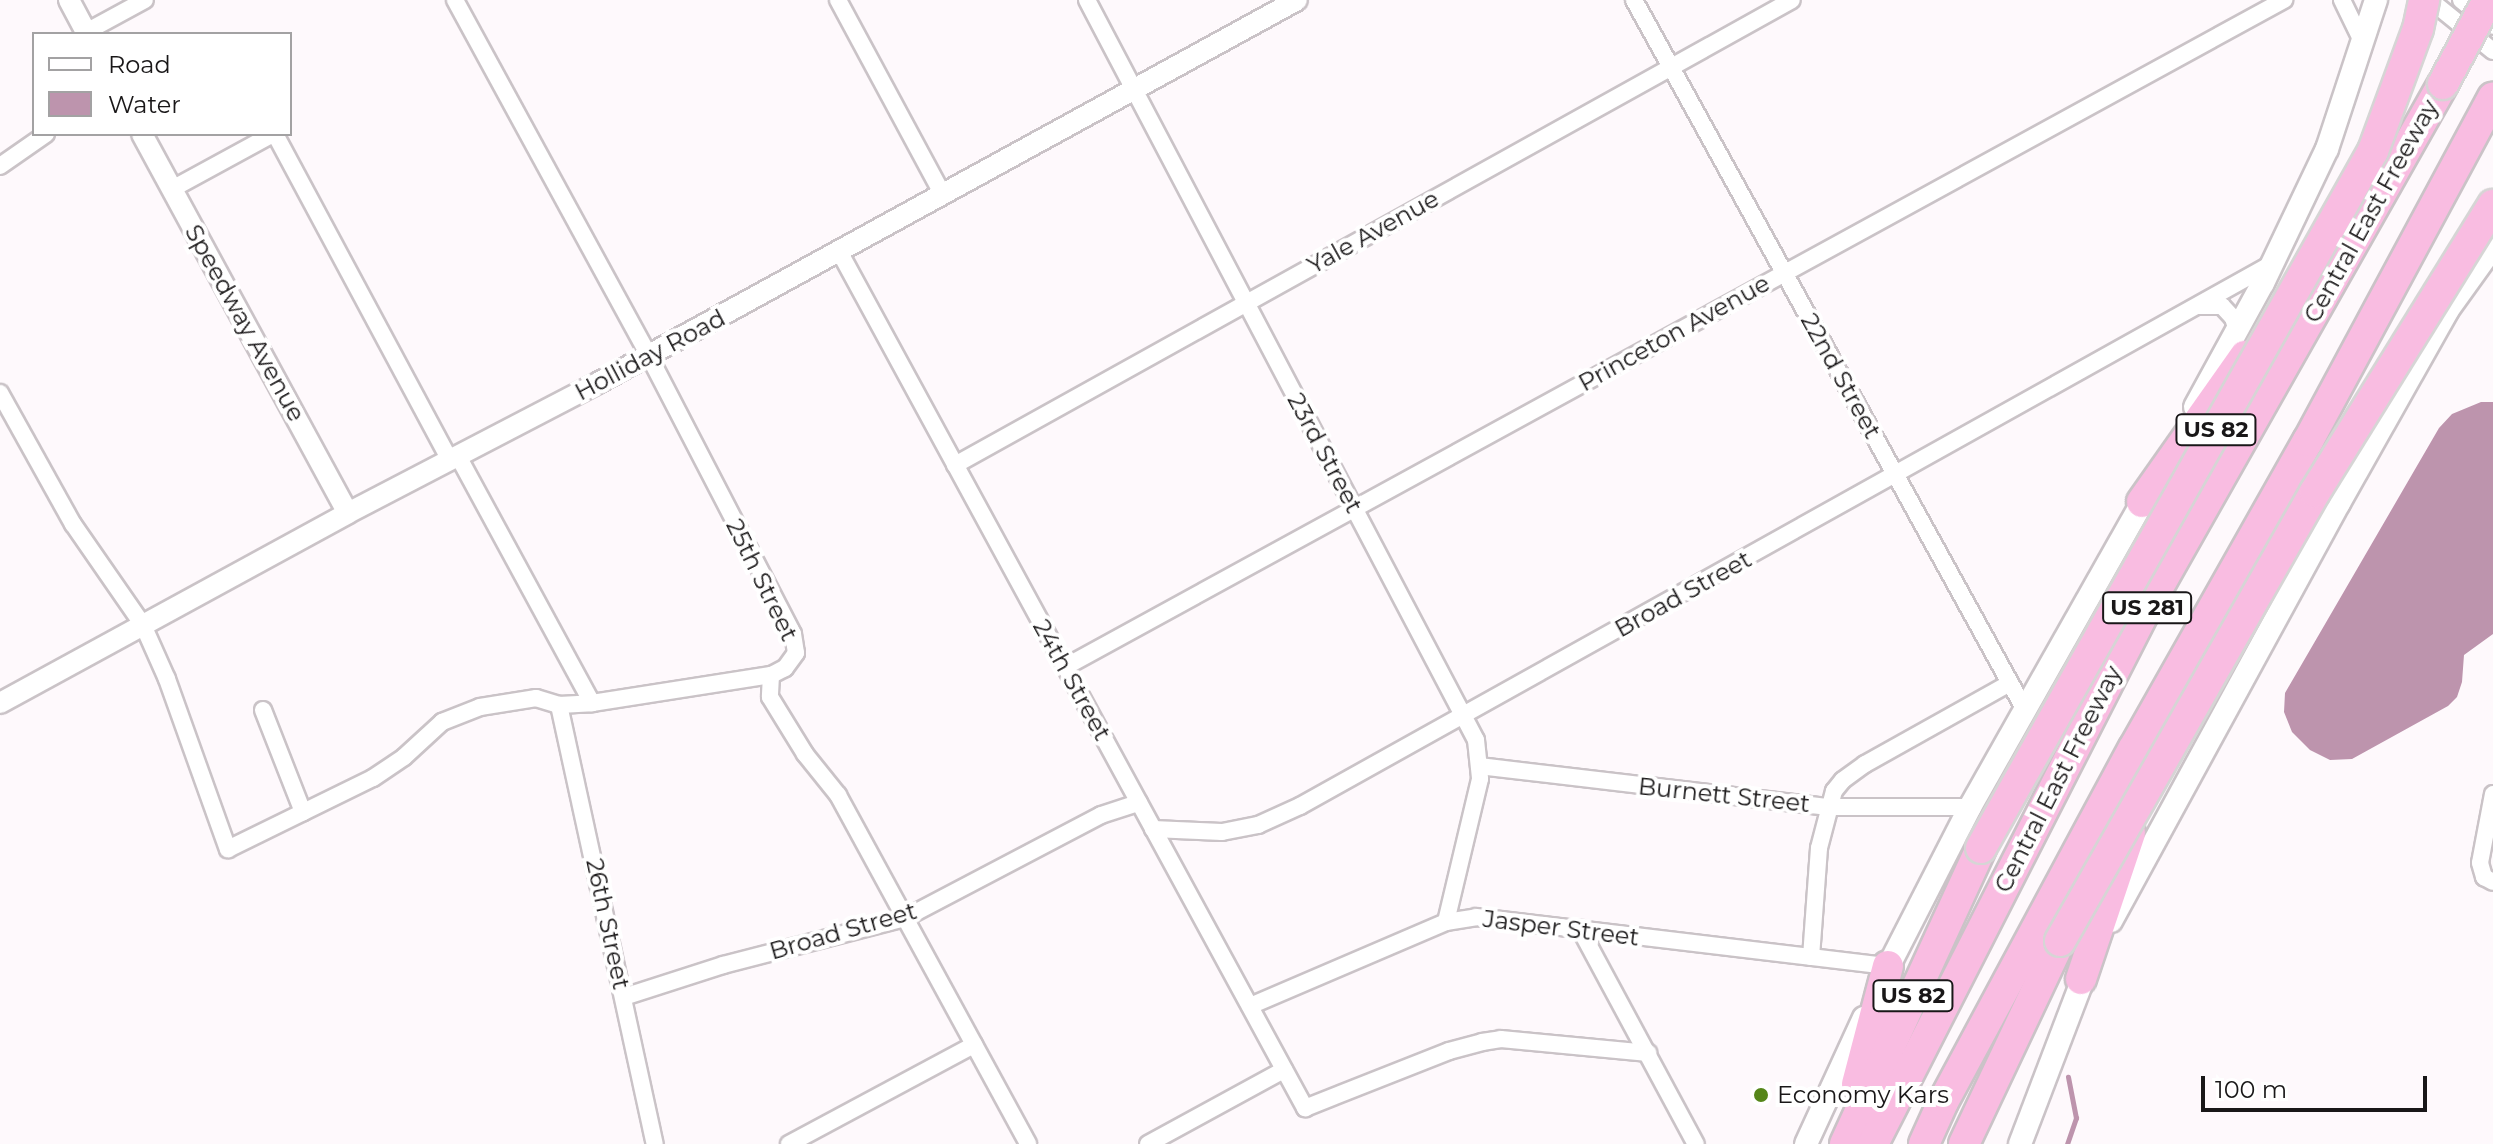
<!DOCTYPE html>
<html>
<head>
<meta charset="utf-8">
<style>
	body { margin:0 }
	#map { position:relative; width:2493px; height:1144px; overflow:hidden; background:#fef9fc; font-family:Montserrat,sans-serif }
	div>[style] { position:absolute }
	.water>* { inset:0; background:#bd94ad }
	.stream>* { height:5px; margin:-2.5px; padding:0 2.5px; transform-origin:2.5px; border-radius:2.5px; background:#bd94ad }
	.roads { filter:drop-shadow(2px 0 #cac3c7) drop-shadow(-2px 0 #cac3c7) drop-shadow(0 2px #cac3c7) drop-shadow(0 -2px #cac3c7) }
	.minor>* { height:16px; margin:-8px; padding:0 8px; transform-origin:8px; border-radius:8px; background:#fff }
	.tertiary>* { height:20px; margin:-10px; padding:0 10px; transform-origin:10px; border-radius:10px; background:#fff }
	.secondary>* { height:22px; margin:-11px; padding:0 11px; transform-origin:11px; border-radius:11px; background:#fff }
	.motorway>* { height:30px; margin:-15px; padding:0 15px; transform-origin:15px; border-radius:15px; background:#f9bce1 }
	.bridges { filter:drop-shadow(2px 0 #d6d5d5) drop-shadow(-2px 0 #d6d5d5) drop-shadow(0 2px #d6d5d5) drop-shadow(0 -2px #d6d5d5) }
	.motorway-bridge>* { height:30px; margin:-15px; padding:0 15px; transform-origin:15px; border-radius:15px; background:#f9bce1 }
	.dots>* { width:22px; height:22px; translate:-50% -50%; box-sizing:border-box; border:4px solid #fff; border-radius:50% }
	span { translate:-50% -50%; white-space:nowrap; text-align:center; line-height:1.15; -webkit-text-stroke:8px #fff; paint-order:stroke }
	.shield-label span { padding:2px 6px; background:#fff; border:2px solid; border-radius:6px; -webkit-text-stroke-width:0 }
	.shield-label { font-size:22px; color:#191718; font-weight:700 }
	.street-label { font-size:24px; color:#191718 }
	.poi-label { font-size:24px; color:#191718 }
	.left { translate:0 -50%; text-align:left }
	.legend { position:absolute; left:32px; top:32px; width:260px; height:104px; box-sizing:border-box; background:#fff; border:2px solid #a3a2a3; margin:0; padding:10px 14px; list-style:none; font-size:24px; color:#191718 }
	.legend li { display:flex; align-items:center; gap:16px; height:40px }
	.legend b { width:40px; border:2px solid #a3a2a3 }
	.scale { position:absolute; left:2201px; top:1076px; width:226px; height:36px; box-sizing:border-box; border:4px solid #191718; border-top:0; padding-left:10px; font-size:24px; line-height:28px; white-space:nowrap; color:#191718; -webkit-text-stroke:6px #fff; paint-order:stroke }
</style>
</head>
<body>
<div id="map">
	<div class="water">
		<i style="clip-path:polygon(2481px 402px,2493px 402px,2493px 634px,2464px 655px,2462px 682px,2457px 697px,2448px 706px,2352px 759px,2330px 760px,2310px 750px,2292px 732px,2284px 712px,2285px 693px,2439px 428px,2452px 414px)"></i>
	</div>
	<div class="stream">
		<i style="left:2067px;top:1144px;width:28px;rotate:-71deg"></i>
		<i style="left:2076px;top:1118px;width:42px;rotate:-101deg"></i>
	</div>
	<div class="roads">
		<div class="minor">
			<i style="left:455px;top:0;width:405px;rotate:61.4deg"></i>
			<i style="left:649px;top:356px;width:313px;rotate:62.6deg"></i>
			<i style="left:793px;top:634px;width:19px;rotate:81deg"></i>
			<i style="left:796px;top:653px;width:19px;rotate:126deg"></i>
			<i style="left:785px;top:668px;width:16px;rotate:153deg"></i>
			<i style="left:771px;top:675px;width:22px;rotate:93deg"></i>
			<i style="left:770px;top:697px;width:67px;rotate:58.4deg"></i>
			<i style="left:805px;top:754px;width:53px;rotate:51.2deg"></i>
			<i style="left:838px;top:795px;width:397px;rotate:61.4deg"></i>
			<i style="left:838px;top:0;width:221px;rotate:61.7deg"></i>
			<i style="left:1087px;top:0;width:836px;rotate:62.27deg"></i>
			<i style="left:1476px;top:740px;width:39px;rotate:84deg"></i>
			<i style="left:1480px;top:779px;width:147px;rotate:103.4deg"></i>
			<i style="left:1634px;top:0;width:811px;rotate:61.16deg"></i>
			<i style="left:2342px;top:0;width:48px;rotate:64deg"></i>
			<i style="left:2430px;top:0;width:81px;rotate:39deg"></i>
			<i style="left:2461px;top:0;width:41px;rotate:39.1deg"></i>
			<i style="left:86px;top:32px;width:67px;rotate:-28.5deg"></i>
			<i style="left:275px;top:134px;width:371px;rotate:61.8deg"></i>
			<i style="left:0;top:166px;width:56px;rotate:-34.8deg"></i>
			<i style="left:172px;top:189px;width:115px;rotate:-28.6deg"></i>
			<i style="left:839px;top:251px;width:976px;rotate:61.46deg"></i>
			<i style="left:1305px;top:1108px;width:155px;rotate:-21.6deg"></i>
			<i style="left:1449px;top:1051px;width:34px;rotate:-15deg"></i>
			<i style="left:1482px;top:1042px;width:19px;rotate:-9deg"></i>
			<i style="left:1501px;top:1039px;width:148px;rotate:5.4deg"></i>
			<i style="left:2199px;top:306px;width:23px"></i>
			<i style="left:2222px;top:306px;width:16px;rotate:47deg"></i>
			<i style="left:2233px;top:318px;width:14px;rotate:73deg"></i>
			<i style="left:0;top:393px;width:150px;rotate:60.9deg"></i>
			<i style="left:73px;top:524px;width:123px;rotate:55.3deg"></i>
			<i style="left:143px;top:625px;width:59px;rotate:66deg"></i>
			<i style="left:167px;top:679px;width:181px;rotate:70.3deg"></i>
			<i style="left:228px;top:849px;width:161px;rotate:-26.1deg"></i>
			<i style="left:373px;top:778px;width:37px;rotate:-34deg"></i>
			<i style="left:404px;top:757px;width:52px;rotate:-42.6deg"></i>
			<i style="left:442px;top:722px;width:41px;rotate:-21.5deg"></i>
			<i style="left:480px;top:707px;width:57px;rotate:-9.1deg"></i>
			<i style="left:536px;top:698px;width:24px;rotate:17deg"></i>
			<i style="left:559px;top:705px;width:33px;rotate:-3deg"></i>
			<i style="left:592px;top:703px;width:181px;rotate:-8.9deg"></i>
			<i style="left:458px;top:456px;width:281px;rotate:61.5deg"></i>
			<i style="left:955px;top:465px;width:957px;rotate:-29.05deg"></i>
			<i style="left:1065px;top:667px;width:1390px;rotate:-28.69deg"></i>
			<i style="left:559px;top:705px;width:449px;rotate:77.7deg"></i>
			<i style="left:263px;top:710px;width:110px;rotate:68.6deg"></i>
			<i style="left:1479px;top:766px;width:350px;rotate:6.7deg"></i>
			<i style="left:1827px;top:807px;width:143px"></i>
			<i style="left:2493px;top:794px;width:70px;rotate:100.7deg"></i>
			<i style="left:2480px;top:863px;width:15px;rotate:74deg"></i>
			<i style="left:2484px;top:877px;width:10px;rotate:29deg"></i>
			<i style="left:1153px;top:829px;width:69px;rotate:2.5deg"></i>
			<i style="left:1222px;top:832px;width:37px;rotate:-11deg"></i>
			<i style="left:1258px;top:825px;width:46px;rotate:-24.3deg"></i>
			<i style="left:1300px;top:806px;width:1114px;rotate:-29.16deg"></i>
			<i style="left:1580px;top:929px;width:244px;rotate:61.7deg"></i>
			<i style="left:1811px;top:957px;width:109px;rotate:-85.8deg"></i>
			<i style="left:1819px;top:848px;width:59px;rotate:-75.3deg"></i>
			<i style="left:1834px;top:791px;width:14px;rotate:-51deg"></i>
			<i style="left:1843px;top:780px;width:27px;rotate:-36deg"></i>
			<i style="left:1865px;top:764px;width:166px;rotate:-29.2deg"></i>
			<i style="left:624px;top:997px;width:104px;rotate:-17.9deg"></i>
			<i style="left:723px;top:965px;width:188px;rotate:-14.5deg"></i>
			<i style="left:905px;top:918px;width:221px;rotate:-27.7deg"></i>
			<i style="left:1101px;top:815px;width:40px;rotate:-18deg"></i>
			<i style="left:1250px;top:1006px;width:213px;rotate:-23.2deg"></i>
			<i style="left:1446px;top:922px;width:30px;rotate:-9deg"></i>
			<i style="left:1476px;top:917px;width:415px;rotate:6.8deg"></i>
			<i style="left:789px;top:1144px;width:210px;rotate:-28.2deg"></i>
			<i style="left:1148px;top:1144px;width:155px;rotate:-28.6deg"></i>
		</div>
		<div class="tertiary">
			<i style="left:69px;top:0;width:38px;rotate:62deg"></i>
			<i style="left:142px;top:134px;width:431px;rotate:61.5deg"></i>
			<i style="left:0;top:703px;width:396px;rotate:-28.6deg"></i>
			<i style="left:348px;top:513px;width:280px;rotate:-27.5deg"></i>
			<i style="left:596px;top:384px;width:799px;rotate:-28.71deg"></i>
		</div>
		<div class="secondary">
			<i style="left:2195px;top:407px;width:141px;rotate:-61.3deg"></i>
			<i style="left:2263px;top:283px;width:148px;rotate:-64.5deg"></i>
			<i style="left:2327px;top:149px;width:157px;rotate:-71.8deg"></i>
			<i style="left:2111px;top:921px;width:476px;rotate:-61.4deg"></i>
			<i style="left:2339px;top:503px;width:220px;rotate:-60.6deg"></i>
			<i style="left:2447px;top:311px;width:79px;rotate:-54.3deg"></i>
			<i style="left:1882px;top:979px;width:193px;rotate:-62.9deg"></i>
			<i style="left:1970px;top:807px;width:364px;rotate:-60.5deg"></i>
			<i style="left:1806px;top:1144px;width:139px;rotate:-65.3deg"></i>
			<i style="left:2020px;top:1144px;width:191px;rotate:-69.1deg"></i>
		</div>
		<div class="motorway">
			<i style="left:2142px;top:502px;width:179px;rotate:-54.8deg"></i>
			<i style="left:2081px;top:979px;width:154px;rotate:-71.4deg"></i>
			<i style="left:1857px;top:1084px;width:122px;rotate:-75.3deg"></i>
			<i style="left:1845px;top:1144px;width:326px;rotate:-65.3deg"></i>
			<i style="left:1873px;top:1144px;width:595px;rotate:-63deg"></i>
			<i style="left:2143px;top:614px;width:609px;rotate:-60.49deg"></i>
			<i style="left:1924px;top:1144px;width:46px;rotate:-65.7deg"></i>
			<i style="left:1943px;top:1102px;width:402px;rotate:-61.7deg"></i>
			<i style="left:2134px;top:748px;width:353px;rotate:-60.5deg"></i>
			<i style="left:2308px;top:441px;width:390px;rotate:-61.7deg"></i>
			<i style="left:1964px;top:1144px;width:225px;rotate:-64.7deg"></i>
		</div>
	</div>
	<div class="bridges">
		<div class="motorway-bridge">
			<i style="left:2443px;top:84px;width:95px;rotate:-61.8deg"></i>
			<i style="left:1981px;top:848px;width:800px;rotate:-60.65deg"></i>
			<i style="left:2373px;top:151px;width:130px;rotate:-69.8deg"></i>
			<i style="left:2418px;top:29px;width:30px;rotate:-78deg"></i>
			<i style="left:2060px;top:941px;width:516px;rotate:-60.41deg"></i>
			<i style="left:2315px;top:492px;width:338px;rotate:-58.2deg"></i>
		</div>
	</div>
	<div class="dots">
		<i style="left:1761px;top:1095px;background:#558619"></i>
	</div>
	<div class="shield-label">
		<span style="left:2216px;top:430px">US 82</span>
		<span style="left:2147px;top:608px">US 281</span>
		<span style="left:1913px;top:996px">US 82</span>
	</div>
	<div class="street-label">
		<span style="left:2371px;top:211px;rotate:-61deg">Central East Freeway</span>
		<span style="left:1373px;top:232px;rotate:-29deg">Yale Avenue</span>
		<span style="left:245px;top:323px;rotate:61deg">Speedway Avenue</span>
		<span style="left:1674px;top:333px;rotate:-29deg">Princeton Avenue</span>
		<span style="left:650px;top:355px;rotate:-28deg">Holliday Road</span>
		<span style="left:1841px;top:376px;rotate:61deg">22nd Street</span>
		<span style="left:1325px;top:453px;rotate:62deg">23rd Street</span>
		<span style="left:762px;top:580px;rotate:64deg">25th Street</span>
		<span style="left:1683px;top:594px;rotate:-29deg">Broad Street</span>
		<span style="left:1072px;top:680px;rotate:61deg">24th Street</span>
		<span style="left:2058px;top:779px;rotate:-63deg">Central East Freeway</span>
		<span style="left:1724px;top:795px;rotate:6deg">Burnett Street</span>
		<span style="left:608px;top:924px;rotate:78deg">26th Street</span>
		<span style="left:1561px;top:928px;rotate:7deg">Jasper Street</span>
		<span style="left:843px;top:931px;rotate:-16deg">Broad Street</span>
	</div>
	<div class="poi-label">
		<span class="left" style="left:1777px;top:1095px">Economy Kars</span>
	</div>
	<ul class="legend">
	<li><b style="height:10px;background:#fff"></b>Road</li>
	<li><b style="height:22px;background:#bd94ad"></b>Water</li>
	</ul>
	<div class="scale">100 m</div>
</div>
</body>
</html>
